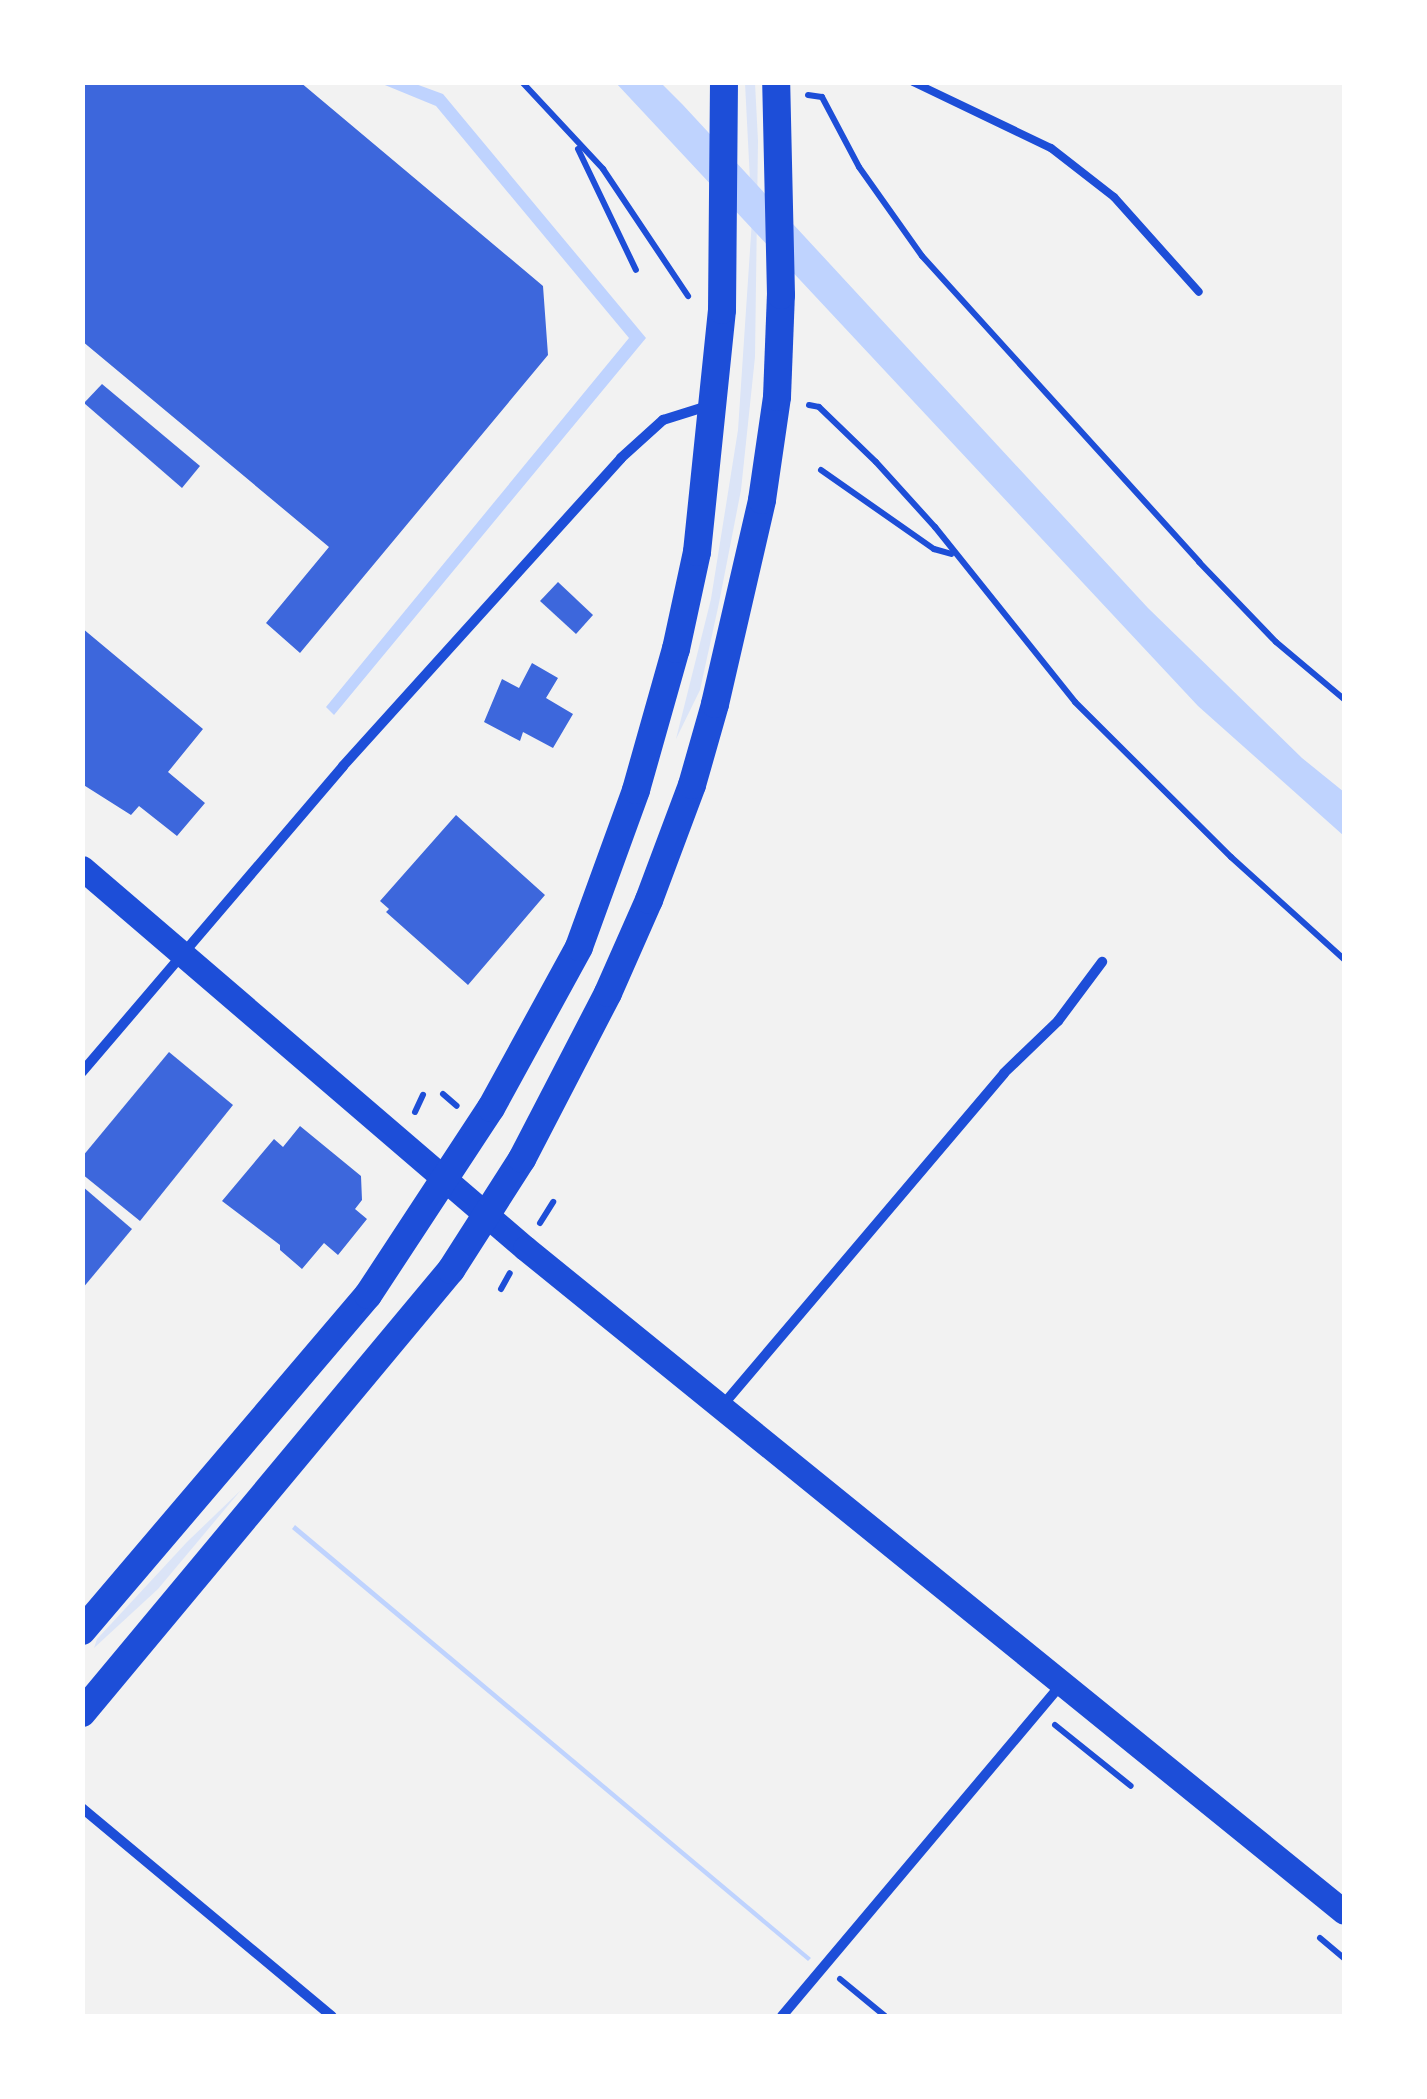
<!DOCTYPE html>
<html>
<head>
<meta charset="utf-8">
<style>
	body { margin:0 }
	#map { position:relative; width:1427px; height:2099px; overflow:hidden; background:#f2f2f2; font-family:Ubuntu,sans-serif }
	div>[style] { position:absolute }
	.green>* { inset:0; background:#dbe4f7 }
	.water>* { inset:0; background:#bfd3fe }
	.building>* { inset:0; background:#3d67dc }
	.path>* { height:6px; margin:-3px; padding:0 3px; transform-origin:3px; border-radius:3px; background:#1d4ed8 }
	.service>* { height:8px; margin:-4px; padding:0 4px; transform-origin:4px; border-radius:4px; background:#1d4ed8 }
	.minor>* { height:10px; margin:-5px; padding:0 5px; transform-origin:5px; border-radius:5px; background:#1d4ed8 }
	.primary>* { height:25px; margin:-12.5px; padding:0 12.5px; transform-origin:12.5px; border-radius:12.5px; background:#1d4ed8 }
	.trunk>* { height:28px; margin:-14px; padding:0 14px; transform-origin:14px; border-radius:14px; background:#1d4ed8 }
	span { translate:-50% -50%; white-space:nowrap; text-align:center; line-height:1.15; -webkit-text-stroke:8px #fff; paint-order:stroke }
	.frame { position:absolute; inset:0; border:85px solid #fff; pointer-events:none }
</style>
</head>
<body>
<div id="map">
	<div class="green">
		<i style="clip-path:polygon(745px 83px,755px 83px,758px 141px,755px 357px,741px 490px,719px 603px,700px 690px,676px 739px,711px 599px,738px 430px,752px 220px)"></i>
		<i style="clip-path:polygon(241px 1490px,158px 1589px,94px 1648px,97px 1639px,187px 1542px)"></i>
	</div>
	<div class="water">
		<i style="clip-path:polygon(380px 83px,413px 83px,443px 94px,646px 338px,334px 715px,326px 707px,629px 338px,436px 106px)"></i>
		<i style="clip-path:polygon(616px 83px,661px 83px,683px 105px,1148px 608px,1302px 758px,1344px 792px,1344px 836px,1198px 706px)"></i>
		<i style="clip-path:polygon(295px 1525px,811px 1958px,808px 1961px,292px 1529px)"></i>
	</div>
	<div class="building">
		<i style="clip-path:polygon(82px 82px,300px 82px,543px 286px,548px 355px,300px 653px,266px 623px,329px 547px,82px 341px)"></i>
		<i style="clip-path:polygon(102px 384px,200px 466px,182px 488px,84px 403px)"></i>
		<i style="clip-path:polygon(558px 582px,593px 615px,576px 634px,540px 601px)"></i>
		<i style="clip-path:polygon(82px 628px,203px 729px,168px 772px,205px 803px,177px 836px,139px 806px,131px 815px,82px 784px)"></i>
		<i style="clip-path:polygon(532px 663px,558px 678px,546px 698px,573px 714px,553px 748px,523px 732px,520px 741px,484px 722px,502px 679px,519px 688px)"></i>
		<i style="clip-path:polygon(456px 815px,545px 895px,468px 985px,386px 912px,389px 909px,380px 901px)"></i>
		<i style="clip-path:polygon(169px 1052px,233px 1105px,140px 1221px,82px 1174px,82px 1157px)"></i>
		<i style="clip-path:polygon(300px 1126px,361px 1176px,362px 1200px,355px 1209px,367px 1219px,338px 1255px,324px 1243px,302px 1269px,280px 1250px,280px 1245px,222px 1201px,274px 1139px,283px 1147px)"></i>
		<i style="clip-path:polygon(82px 1186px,132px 1229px,82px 1289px)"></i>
	</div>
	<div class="path">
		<i style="left:522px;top:82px;width:119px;rotate:47deg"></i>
		<i style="left:603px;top:169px;width:153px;rotate:56.2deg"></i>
		<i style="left:808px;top:95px;width:14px;rotate:8deg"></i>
		<i style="left:822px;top:97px;width:79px;rotate:62.1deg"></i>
		<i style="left:859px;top:167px;width:109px;rotate:54.7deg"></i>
		<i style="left:922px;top:256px;width:413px;rotate:47.8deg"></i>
		<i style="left:1199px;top:562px;width:111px;rotate:46.1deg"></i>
		<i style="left:1276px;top:642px;width:89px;rotate:40deg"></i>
		<i style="left:578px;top:149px;width:134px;rotate:64.4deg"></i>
		<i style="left:809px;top:405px;width:10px;rotate:11deg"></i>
		<i style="left:819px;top:407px;width:79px;rotate:44deg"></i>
		<i style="left:876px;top:462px;width:88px;rotate:47.8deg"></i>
		<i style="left:935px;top:527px;width:224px;rotate:51.3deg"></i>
		<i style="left:1075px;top:702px;width:220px;rotate:44.8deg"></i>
		<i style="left:1231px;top:857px;width:152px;rotate:42.1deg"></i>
		<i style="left:821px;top:470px;width:138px;rotate:35deg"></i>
		<i style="left:934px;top:549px;width:18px;rotate:16deg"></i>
		<i style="left:443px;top:1094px;width:18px;rotate:41deg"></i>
		<i style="left:415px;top:1112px;width:19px;rotate:-65deg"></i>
		<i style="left:540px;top:1223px;width:25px;rotate:-58deg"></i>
		<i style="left:501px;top:1289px;width:18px;rotate:-61deg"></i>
		<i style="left:1055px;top:1725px;width:97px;rotate:38.8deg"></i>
		<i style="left:1320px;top:1938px;width:31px;rotate:40deg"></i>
		<i style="left:840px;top:1979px;width:58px;rotate:39.4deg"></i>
	</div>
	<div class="service">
		<i style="left:913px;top:82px;width:153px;rotate:25.6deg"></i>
		<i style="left:1051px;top:148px;width:80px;rotate:37.9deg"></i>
		<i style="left:1114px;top:197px;width:127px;rotate:48.2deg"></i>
	</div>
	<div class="minor">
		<i style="left:82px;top:1072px;width:402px;rotate:-49.5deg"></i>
		<i style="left:343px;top:766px;width:415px;rotate:-47.9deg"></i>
		<i style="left:621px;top:458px;width:57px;rotate:-42.1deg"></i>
		<i style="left:663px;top:420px;width:50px;rotate:-17.4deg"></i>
		<i style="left:722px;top:1406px;width:436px;rotate:-49.7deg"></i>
		<i style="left:1004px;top:1073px;width:75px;rotate:-43.9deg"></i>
		<i style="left:1058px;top:1021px;width:74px;rotate:-53.3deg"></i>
		<i style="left:82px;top:1808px;width:325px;rotate:39.8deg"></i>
		<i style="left:782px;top:2016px;width:434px;rotate:-49.9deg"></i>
	</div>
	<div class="primary">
		<i style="left:82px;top:868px;width:584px;rotate:40.62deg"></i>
		<i style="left:525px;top:1248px;width:1054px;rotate:39.03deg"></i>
	</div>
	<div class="trunk">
		<i style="left:82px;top:1631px;width:441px;rotate:-49.6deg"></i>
		<i style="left:368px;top:1295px;width:224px;rotate:-56.7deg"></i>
		<i style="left:491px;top:1108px;width:183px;rotate:-61.3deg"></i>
		<i style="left:579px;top:947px;width:167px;rotate:-70deg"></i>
		<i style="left:636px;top:790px;width:147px;rotate:-74.2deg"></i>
		<i style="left:676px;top:649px;width:99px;rotate:-77.8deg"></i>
		<i style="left:697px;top:552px;width:243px;rotate:-84.1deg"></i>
		<i style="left:722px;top:310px;width:228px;rotate:-89.5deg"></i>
		<i style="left:82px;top:1713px;width:577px;rotate:-50.21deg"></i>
		<i style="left:451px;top:1270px;width:132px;rotate:-57.4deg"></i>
		<i style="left:522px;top:1159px;width:187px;rotate:-62.6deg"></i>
		<i style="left:608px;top:993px;width:102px;rotate:-66.2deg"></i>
		<i style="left:649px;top:900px;width:123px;rotate:-69.5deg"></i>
		<i style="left:692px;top:785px;width:84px;rotate:-74.1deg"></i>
		<i style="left:715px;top:704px;width:209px;rotate:-77deg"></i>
		<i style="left:762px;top:500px;width:104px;rotate:-81.7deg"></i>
		<i style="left:777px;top:397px;width:102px;rotate:-87.8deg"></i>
		<i style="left:781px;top:295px;width:213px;rotate:-91.3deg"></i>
	</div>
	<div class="frame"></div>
</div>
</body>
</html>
